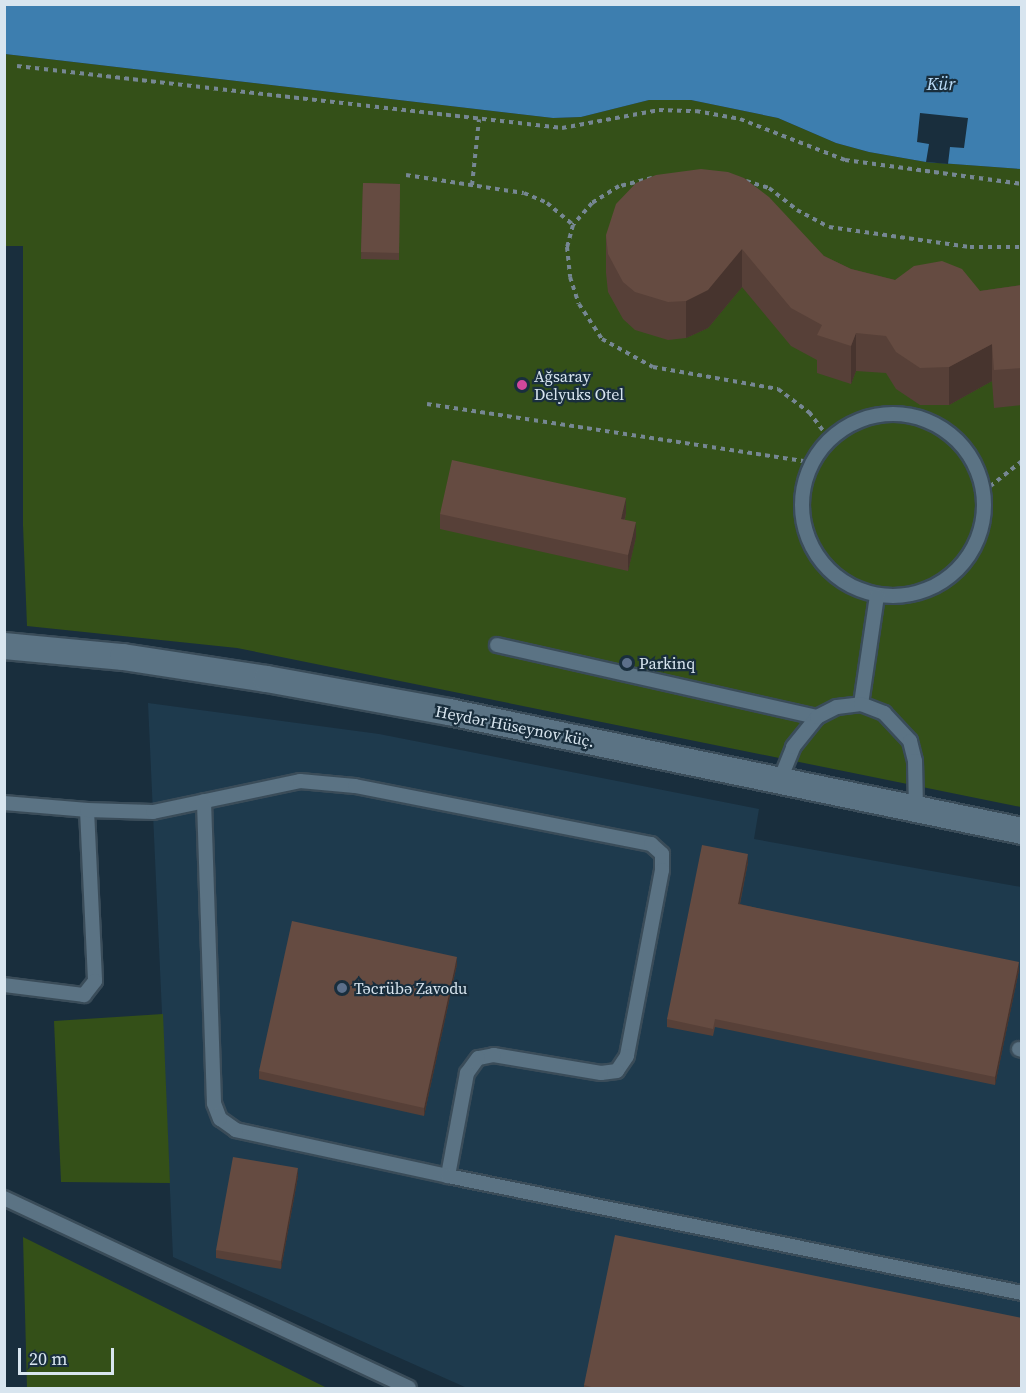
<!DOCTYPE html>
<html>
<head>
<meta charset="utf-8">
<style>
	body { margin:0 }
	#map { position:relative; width:1026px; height:1393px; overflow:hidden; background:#192e3d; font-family:"Source Serif 4",serif }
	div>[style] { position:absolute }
	.built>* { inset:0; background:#1e3a4d }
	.green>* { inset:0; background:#345018 }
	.water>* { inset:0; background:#3d7eaf }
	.pier>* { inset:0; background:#192e3d }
	.path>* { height:4px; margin-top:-2px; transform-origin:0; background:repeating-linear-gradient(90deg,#768793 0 4.5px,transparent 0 9px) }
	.roads { filter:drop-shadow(2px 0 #3a4c59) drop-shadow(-2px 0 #3a4c59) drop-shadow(0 2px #3a4c59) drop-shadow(0 -2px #3a4c59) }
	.service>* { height:14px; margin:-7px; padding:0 7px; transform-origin:7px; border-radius:7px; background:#5b7384 }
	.service>.ring { margin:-7px; padding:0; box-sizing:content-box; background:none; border:14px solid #5b7384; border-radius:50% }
	.minor>* { height:26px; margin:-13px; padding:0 13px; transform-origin:13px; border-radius:13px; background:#5b7384 }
	.wall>* { inset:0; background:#574038 }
	.shaded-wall>* { inset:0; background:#47342e }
	.building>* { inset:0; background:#654b41 }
	.dots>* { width:16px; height:16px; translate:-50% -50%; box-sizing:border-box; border:3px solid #192e3d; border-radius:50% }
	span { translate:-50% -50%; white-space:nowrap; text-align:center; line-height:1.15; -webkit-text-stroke:4.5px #192e3d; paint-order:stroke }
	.poi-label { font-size:16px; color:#d8e5ef }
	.left { translate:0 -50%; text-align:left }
	.street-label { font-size:16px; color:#d8e5ef }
	.water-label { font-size:18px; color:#bbdcf8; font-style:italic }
	.frame { position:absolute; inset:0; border:6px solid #d8e5ef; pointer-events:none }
	.scale { position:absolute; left:18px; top:1348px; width:96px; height:27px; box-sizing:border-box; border:3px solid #d8e5ef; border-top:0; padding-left:8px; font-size:18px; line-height:21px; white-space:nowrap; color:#d8e5ef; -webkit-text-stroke:4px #192e3d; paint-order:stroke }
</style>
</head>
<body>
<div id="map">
	<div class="built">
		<i style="clip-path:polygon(148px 703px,379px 734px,759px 809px,754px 839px,1021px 887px,1021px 1388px,467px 1388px,173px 1257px)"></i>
	</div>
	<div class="green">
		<i style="clip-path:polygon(5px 54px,553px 118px,581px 117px,649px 100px,691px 100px,778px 118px,836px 143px,869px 152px,926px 162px,1021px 169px,1021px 807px,237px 648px,27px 626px,23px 525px,23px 246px,5px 246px)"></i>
		<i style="clip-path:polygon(163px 1014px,170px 1183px,61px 1182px,54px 1021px)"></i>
		<i style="clip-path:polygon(23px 1237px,327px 1388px,27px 1388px)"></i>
	</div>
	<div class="water">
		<i style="clip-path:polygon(4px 5px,1021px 5px,1021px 169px,926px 162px,869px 152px,836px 143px,778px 118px,691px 100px,649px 100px,581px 117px,553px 118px,5px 54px)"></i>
	</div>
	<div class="pier">
		<i style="clip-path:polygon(920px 113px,968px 118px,964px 148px,950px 147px,948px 164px,926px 162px,929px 144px,917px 142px)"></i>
	</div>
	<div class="path">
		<i style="left:17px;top:66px;width:549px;rotate:6.49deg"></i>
		<i style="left:562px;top:128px;width:99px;rotate:-10.5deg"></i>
		<i style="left:659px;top:110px;width:37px;rotate:2deg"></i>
		<i style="left:696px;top:111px;width:45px;rotate:10.3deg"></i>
		<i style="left:740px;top:119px;width:113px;rotate:21.3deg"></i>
		<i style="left:845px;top:160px;width:179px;rotate:7.7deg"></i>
		<i style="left:406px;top:175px;width:119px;rotate:8.7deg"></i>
		<i style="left:524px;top:193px;width:25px;rotate:23deg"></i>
		<i style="left:547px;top:203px;width:34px;rotate:40deg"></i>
		<i style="left:652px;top:178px;width:34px;rotate:166deg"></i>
		<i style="left:619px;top:186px;width:32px;rotate:148deg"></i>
		<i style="left:592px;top:203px;width:29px;rotate:131deg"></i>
		<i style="left:573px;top:225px;width:23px;rotate:105deg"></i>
		<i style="left:567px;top:247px;width:30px;rotate:84deg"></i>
		<i style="left:570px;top:277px;width:28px;rotate:72deg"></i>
		<i style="left:579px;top:304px;width:42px;rotate:56.7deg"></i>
		<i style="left:602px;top:339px;width:58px;rotate:28.8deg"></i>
		<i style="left:653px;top:367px;width:127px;rotate:10deg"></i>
		<i style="left:778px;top:389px;width:39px;rotate:37deg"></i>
		<i style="left:809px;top:412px;width:34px;rotate:53deg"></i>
		<i style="left:746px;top:181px;width:24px;rotate:17deg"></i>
		<i style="left:769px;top:188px;width:36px;rotate:38deg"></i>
		<i style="left:797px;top:210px;width:36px;rotate:28deg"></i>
		<i style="left:829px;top:227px;width:142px;rotate:8.1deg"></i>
		<i style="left:970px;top:247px;width:52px"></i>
		<i style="left:472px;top:185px;width:66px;rotate:-83.9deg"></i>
		<i style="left:427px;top:404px;width:389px;rotate:8.6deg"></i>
		<i style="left:983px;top:492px;width:50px;rotate:-38.5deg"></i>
	</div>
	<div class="roads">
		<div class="service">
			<i class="ring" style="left:802px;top:414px;width:168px;height:168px"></i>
			<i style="left:497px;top:645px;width:328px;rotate:12.7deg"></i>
			<i style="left:861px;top:704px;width:109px;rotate:-81.6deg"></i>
			<i style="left:780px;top:780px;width:35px;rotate:-68deg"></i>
			<i style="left:793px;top:747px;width:38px;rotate:-51deg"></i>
			<i style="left:817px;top:717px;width:22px;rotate:-27deg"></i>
			<i style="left:837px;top:707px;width:24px;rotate:-7deg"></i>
			<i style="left:861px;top:704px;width:25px;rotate:21deg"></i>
			<i style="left:884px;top:713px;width:38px;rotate:47deg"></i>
			<i style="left:910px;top:741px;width:21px;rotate:76deg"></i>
			<i style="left:915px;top:761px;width:47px;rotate:88.8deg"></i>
			<i style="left:4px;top:803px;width:83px;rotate:4.8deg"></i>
			<i style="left:87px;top:810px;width:171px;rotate:87.3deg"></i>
			<i style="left:95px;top:981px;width:18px;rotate:128deg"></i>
			<i style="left:84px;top:995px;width:81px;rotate:-172.9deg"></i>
			<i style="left:87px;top:810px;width:66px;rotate:1.7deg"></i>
			<i style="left:153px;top:812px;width:150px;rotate:-11.9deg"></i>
			<i style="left:300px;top:781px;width:55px;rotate:5.2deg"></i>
			<i style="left:355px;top:786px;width:302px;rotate:11.1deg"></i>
			<i style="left:651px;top:844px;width:15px;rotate:42deg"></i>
			<i style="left:662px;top:854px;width:16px;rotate:90deg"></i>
			<i style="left:662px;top:870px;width:189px;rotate:100.7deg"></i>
			<i style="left:627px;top:1056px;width:18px;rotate:124deg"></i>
			<i style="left:617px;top:1071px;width:16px;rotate:173deg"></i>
			<i style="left:601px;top:1073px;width:109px;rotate:-170.5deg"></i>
			<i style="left:494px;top:1055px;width:16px;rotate:169deg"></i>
			<i style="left:478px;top:1058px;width:19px;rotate:126deg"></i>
			<i style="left:467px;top:1073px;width:105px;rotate:100.5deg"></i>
			<i style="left:448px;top:1176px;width:217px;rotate:-167.8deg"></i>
			<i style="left:236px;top:1130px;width:19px;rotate:-145deg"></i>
			<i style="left:220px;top:1119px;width:17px;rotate:-111deg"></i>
			<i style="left:214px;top:1103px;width:302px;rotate:-91.9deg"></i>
			<i style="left:1019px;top:1049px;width:3px;rotate:18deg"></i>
			<i style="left:448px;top:1176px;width:586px;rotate:11.52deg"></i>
			<i style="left:4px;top:1198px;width:447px;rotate:25.1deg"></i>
		</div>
		<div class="minor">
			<i style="left:4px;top:646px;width:120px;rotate:5.3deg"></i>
			<i style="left:123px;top:657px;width:146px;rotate:8.7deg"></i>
			<i style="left:267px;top:679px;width:185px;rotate:10.3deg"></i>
			<i style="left:449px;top:712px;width:585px;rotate:11.73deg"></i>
		</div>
	</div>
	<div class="wall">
		<i style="clip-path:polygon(363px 183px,400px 184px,399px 260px,361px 259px)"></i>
		<i style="clip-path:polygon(606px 235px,824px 256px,851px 269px,895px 280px,980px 291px,1022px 285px,1022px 405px,994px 408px,992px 381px,949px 405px,920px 405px,896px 389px,886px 373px,856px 371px,851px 384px,817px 373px,817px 360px,791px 346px,742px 287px,708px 328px,686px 338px,668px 340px,635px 330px,623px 319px,608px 292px,606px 273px)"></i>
		<i style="clip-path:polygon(626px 513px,625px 520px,636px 537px,628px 571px,440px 529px,440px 514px)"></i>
		<i style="clip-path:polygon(748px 862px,740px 904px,1019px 970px,995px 1085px,715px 1027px,713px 1036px,667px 1027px,667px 1019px)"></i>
		<i style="clip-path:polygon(457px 964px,424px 1116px,259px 1079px,259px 1071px)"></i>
		<i style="clip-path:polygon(298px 1176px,281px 1269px,216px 1258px,216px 1250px)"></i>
		<i style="clip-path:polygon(584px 1385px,1022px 1389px,584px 1389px)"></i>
	</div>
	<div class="shaded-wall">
		<i style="clip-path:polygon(742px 249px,742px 287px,708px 328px,686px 338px,686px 301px)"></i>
		<i style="clip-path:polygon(856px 333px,856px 371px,851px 384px,851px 346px)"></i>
		<i style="clip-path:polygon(992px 344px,992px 381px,949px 405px,949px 367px)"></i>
		<i style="clip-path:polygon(626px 498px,626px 513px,621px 534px,621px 519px)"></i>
		<i style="clip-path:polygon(636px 522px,636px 537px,628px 571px,628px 555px)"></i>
		<i style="clip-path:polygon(748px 854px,748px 862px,738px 912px,738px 904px)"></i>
		<i style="clip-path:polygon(457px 957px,457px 964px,424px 1116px,424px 1108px)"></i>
		<i style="clip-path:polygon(1019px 962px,1019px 970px,995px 1085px,995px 1077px)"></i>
		<i style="clip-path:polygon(298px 1168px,298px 1176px,281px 1269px,281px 1261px)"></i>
	</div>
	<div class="building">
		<i style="clip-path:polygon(701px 169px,728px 172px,744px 178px,769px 197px,824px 256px,851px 269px,895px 280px,914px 266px,942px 261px,962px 269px,980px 291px,1022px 285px,1022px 368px,994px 370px,992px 344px,949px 367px,920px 368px,896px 352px,886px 336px,856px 333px,851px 346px,817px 335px,822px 325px,791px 308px,742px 249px,708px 290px,686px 301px,668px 302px,635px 292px,623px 282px,608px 254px,606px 235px,616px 204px,636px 183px,656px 175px)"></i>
		<i style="clip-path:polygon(363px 183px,400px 184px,399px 253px,361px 252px)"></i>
		<i style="clip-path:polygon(452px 460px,626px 498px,621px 519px,636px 522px,628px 555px,440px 514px)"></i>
		<i style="clip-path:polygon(702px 845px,748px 854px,738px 904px,1019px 962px,995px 1077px,715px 1019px,713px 1029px,667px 1019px)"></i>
		<i style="clip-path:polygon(292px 921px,457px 957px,424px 1108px,259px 1071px)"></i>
		<i style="clip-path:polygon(233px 1157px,298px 1168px,281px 1261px,216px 1250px)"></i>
		<i style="clip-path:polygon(615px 1235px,1022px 1318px,1022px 1389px,599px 1389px,584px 1385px)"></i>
	</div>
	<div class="dots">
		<i style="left:522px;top:385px;background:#d1479c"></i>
		<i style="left:627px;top:663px;background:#5c6f8a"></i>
		<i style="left:342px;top:988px;background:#5c6f8a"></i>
	</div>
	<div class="poi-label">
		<span class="left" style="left:534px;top:385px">Ağsaray<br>Delyuks Otel</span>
		<span class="left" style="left:639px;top:663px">Parkinq</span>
		<span class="left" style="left:354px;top:988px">Təcrübə Zavodu</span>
	</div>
	<div class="street-label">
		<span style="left:515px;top:726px;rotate:11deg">Heydər Hüseynov küç.</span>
	</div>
	<div class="water-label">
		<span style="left:941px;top:84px">Kür</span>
	</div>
	<div class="frame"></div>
	<div class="scale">20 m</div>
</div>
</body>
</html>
